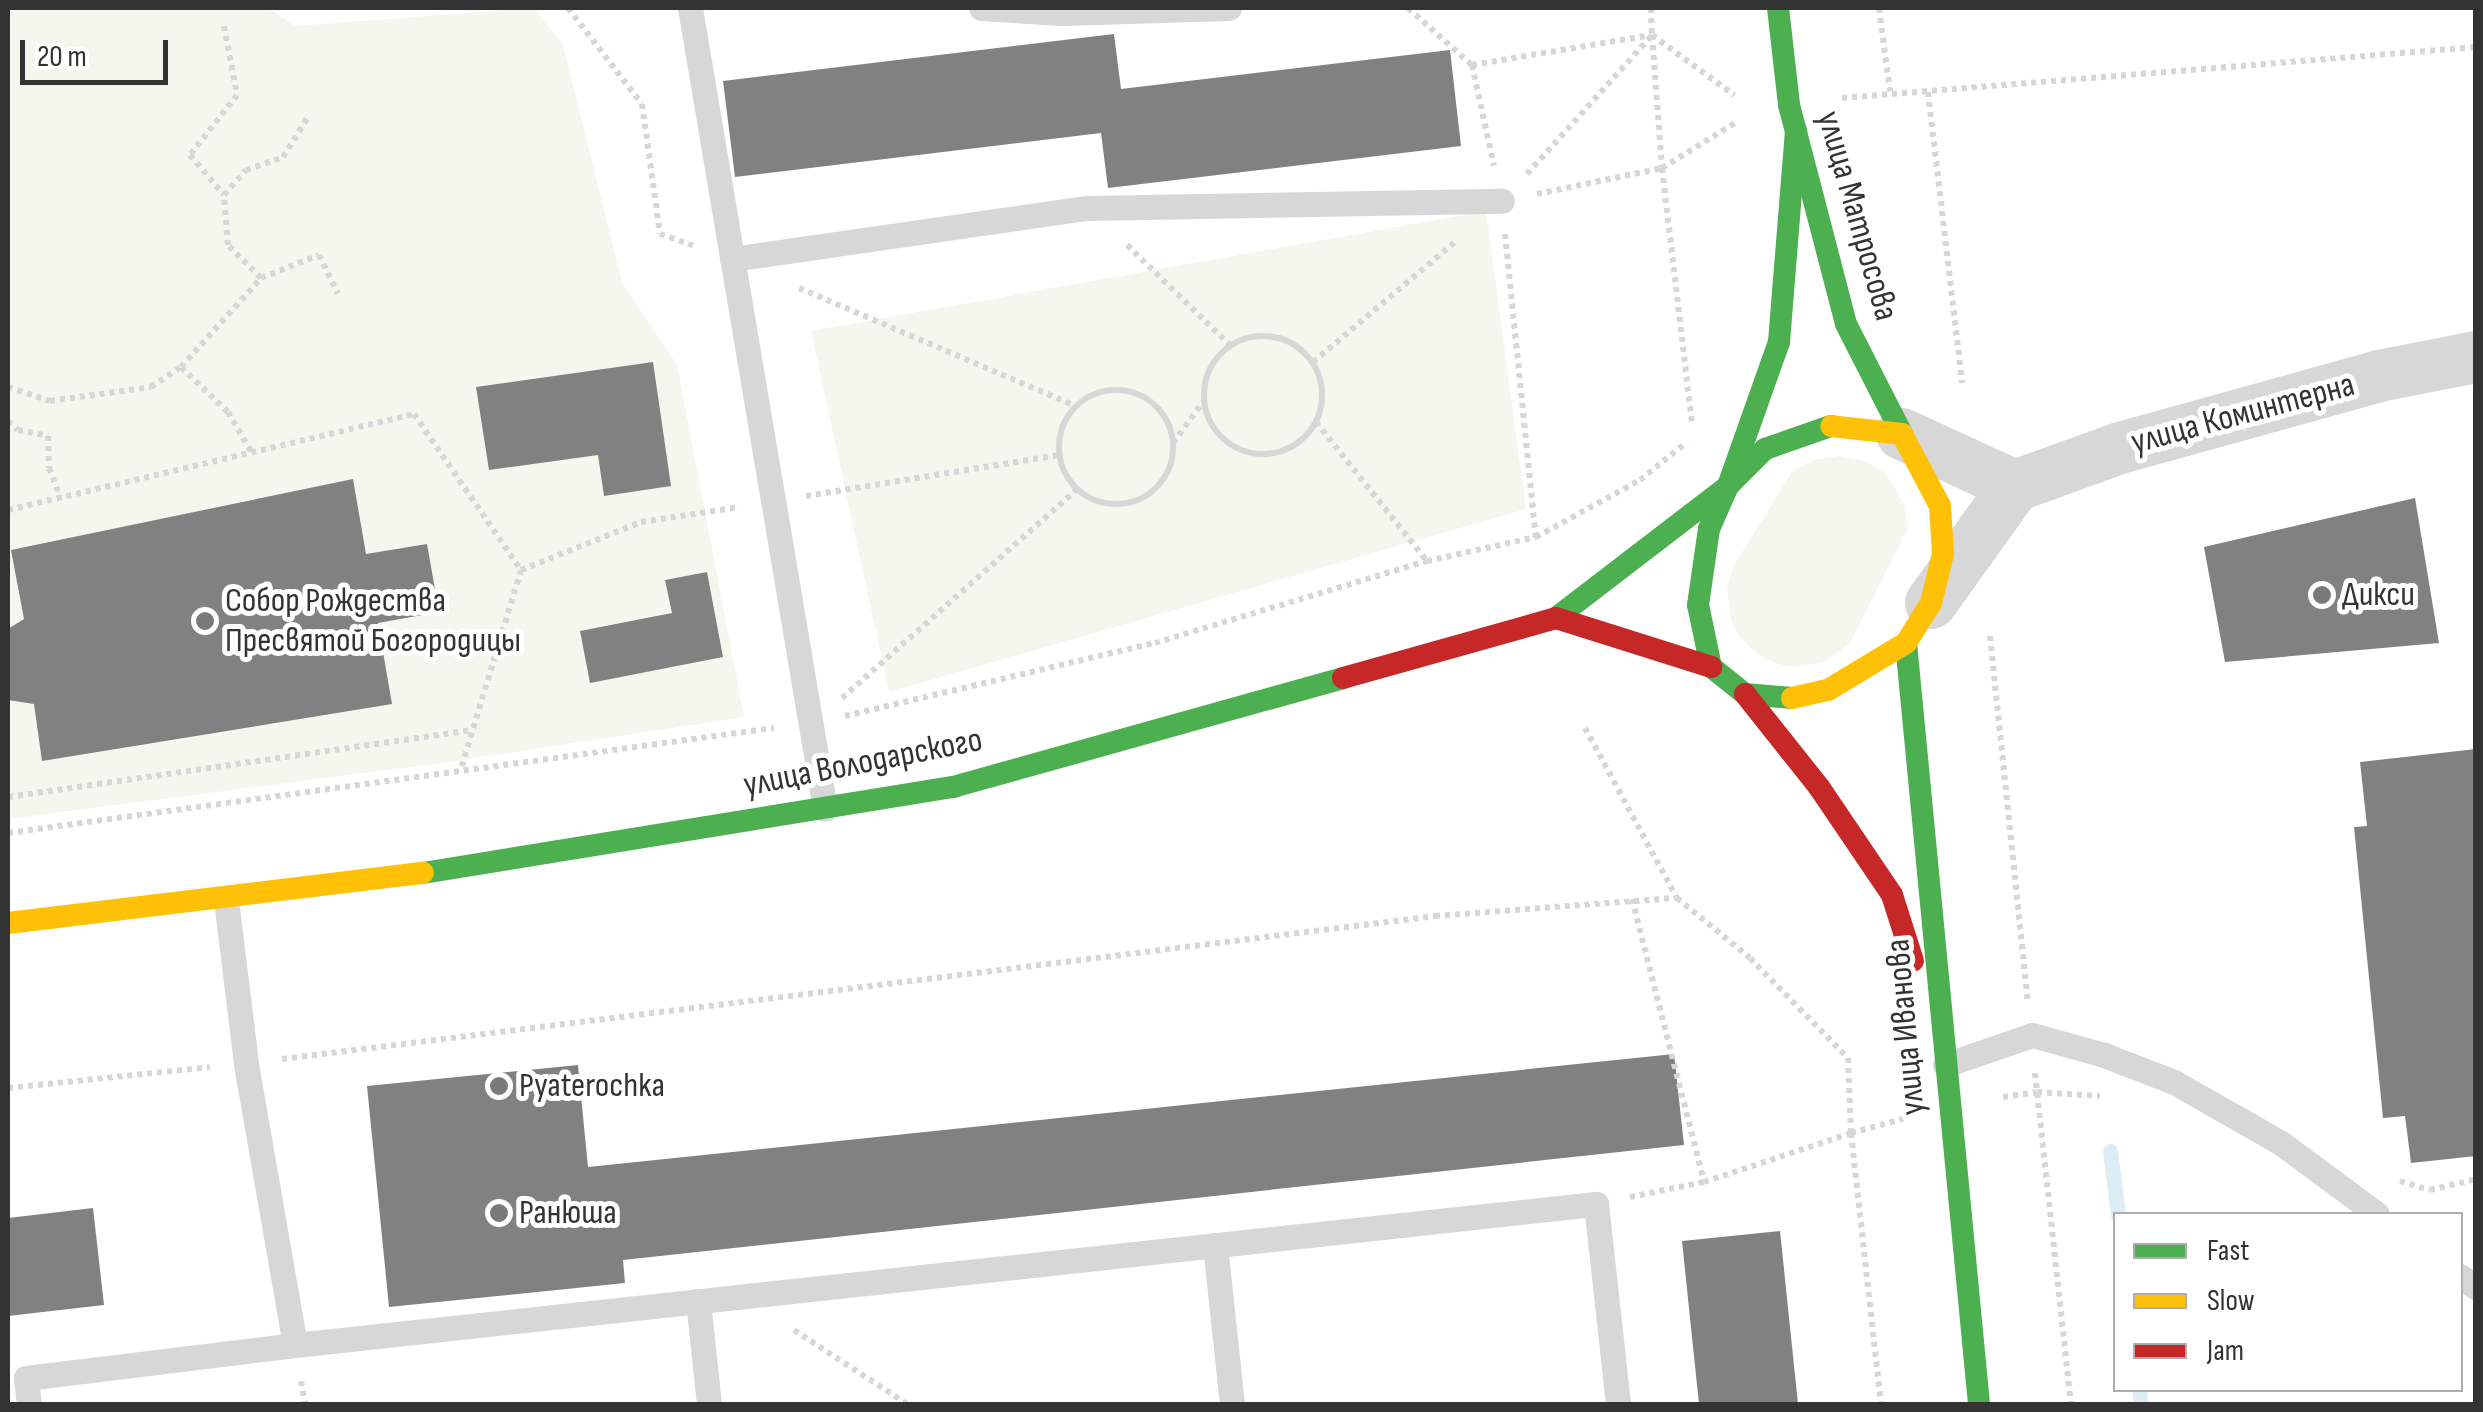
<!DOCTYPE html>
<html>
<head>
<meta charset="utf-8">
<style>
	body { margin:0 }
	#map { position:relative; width:2483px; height:1412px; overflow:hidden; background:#fff; font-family:"Sofia Sans Condensed",sans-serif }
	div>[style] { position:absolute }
	.green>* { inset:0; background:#f3f7ee }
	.stream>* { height:15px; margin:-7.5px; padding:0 7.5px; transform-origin:7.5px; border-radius:7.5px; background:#dcedf4 }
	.building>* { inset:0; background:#818181 }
	.path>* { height:6px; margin-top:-3px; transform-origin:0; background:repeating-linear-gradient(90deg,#d7d7d7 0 5px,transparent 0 10px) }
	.path>.ring { margin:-3px; padding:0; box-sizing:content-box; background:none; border:6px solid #d7d7d7; border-radius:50% }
	.lane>* { height:25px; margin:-12.5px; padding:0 12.5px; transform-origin:12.5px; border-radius:12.5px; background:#d7d7d7 }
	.street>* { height:52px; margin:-26px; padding:0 26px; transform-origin:26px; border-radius:26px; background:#d7d7d7 }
	.fast>* { height:22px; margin:-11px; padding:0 11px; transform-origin:11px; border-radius:11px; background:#4caf50 }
	.slow>* { height:22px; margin:-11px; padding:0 11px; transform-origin:11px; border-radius:11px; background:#ffc107 }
	.jam>* { height:22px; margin:-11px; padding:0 11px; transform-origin:11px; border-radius:11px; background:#c62828 }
	.dots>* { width:28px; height:28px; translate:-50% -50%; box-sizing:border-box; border:5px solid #fff; border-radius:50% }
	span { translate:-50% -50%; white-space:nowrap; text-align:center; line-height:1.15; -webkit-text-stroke:10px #fff; paint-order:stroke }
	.street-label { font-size:35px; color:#333 }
	.poi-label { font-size:35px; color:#333 }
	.left { translate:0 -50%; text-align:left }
	.frame { position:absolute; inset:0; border:10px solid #333; pointer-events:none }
	.legend { position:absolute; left:2113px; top:1212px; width:350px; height:180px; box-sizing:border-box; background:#fff; border:2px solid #adadad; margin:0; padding:12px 18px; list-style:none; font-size:30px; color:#333 }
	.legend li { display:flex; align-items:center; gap:20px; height:50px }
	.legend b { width:50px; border:2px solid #adadad }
	.scale { position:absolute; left:20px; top:40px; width:148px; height:45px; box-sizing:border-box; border:5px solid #333; border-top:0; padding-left:12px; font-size:30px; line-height:35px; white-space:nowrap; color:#333; -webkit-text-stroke:8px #fff; paint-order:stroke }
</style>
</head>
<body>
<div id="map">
	<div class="green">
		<i style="clip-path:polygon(8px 8px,268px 8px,295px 26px,534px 8px,563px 45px,622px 283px,677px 365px,744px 717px,442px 763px,8px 819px)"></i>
		<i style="clip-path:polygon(1486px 211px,1526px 509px,889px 692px,811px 331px)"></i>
		<i style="clip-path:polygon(1839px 456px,1865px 461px,1885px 473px,1904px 503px,1908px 528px,1850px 643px,1824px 662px,1793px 667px,1778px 664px,1758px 655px,1738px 635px,1731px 619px,1727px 587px,1735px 564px,1792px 472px,1813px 460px)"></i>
	</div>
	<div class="stream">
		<i style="left:2110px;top:1151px;width:64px;rotate:82.8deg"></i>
		<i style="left:2139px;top:1390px;width:14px;rotate:82deg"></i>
	</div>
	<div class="building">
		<i style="clip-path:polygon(1114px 34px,1121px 89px,1450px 50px,1461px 146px,1108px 188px,1101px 133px,735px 177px,723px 81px)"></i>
		<i style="clip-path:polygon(653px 362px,671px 486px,604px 496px,598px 455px,489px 470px,476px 387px)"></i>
		<i style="clip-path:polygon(353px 479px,366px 554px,427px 544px,439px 612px,378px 623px,392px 704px,42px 761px,34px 704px,8px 700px,8px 629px,24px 619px,11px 550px)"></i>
		<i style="clip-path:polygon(2415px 498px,2439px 643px,2225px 662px,2204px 547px)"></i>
		<i style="clip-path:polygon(707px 572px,723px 657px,590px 683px,580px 631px,672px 613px,665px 580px)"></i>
		<i style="clip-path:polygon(2476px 749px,2476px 1156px,2411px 1163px,2405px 1116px,2383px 1118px,2354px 827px,2367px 826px,2360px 762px)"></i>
		<i style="clip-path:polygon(1674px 1054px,1684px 1145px,623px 1260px,625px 1283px,389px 1307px,367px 1086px,578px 1065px,588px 1167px)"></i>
		<i style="clip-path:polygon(93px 1208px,104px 1305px,8px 1316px,8px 1218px)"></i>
		<i style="clip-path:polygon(1780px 1231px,1798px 1404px,1699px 1404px,1682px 1241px)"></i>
	</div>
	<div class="path">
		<i style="left:568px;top:8px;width:121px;rotate:52.4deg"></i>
		<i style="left:642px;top:104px;width:131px;rotate:82.1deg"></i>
		<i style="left:660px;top:234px;width:36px;rotate:19deg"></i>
		<i style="left:1408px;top:8px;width:86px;rotate:41.7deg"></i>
		<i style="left:1472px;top:65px;width:103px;rotate:77.7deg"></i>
		<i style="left:1651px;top:8px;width:27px;rotate:88deg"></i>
		<i style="left:1879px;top:8px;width:84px;rotate:82.5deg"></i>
		<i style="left:224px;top:26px;width:70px;rotate:79.3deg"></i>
		<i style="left:237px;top:95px;width:76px;rotate:128.1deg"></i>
		<i style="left:190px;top:155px;width:52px;rotate:49.6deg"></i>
		<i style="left:1472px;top:65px;width:182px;rotate:-9.5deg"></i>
		<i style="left:1652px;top:35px;width:102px;rotate:36.2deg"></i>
		<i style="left:1928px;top:92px;width:293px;rotate:83.3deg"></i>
		<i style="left:1842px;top:98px;width:636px;rotate:-4.6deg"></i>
		<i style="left:1527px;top:174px;width:187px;rotate:-48deg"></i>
		<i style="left:1652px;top:35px;width:133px;rotate:85.7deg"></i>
		<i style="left:1662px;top:168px;width:257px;rotate:83.3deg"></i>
		<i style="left:1537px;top:194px;width:128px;rotate:-11.7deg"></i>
		<i style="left:1662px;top:168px;width:89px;rotate:-31.7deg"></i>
		<i style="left:1505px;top:234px;width:305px;rotate:84.2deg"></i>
		<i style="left:1127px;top:245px;width:144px;rotate:44.2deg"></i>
		<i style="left:261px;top:278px;width:47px;rotate:-135deg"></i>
		<i style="left:228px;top:245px;width:50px;rotate:-94.6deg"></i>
		<i style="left:224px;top:195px;width:33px;rotate:-49deg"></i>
		<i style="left:246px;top:170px;width:39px;rotate:-19deg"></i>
		<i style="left:283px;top:157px;width:47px;rotate:-58deg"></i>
		<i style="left:799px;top:288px;width:300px;rotate:23.1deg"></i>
		<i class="ring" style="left:1204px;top:336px;width:112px;height:112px"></i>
		<i style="left:1313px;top:362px;width:187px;rotate:-40.2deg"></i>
		<i style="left:181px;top:367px;width:120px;rotate:-48deg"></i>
		<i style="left:261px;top:278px;width:62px;rotate:-21.6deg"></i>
		<i style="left:319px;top:255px;width:43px;rotate:64deg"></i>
		<i style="left:8px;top:387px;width:44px;rotate:18.4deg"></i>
		<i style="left:50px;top:401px;width:102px;rotate:-7.9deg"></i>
		<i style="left:151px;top:387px;width:36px;rotate:-34deg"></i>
		<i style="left:181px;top:367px;width:65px;rotate:43.8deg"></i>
		<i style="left:228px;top:412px;width:48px;rotate:59.7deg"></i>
		<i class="ring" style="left:1059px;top:390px;width:108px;height:108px"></i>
		<i style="left:8px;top:421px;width:13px;rotate:42deg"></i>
		<i style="left:18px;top:430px;width:31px;rotate:11deg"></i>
		<i style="left:48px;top:436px;width:32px;rotate:88deg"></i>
		<i style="left:49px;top:468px;width:31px;rotate:69deg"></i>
		<i style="left:1316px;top:422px;width:178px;rotate:51.4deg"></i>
		<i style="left:1173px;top:443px;width:51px;rotate:-53.8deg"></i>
		<i style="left:806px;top:496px;width:256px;rotate:-9.2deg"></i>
		<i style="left:8px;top:510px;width:417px;rotate:-13.3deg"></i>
		<i style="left:414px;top:414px;width:189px;rotate:55.6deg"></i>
		<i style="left:521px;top:570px;width:208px;rotate:106.8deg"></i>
		<i style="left:521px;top:570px;width:129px;rotate:-21.8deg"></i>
		<i style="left:641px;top:522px;width:100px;rotate:-8.6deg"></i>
		<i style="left:1990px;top:636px;width:367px;rotate:84.1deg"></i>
		<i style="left:842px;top:698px;width:314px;rotate:-41.6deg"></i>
		<i style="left:845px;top:716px;width:318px;rotate:-13.3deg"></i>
		<i style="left:1155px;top:643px;width:284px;rotate:-16.8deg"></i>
		<i style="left:1427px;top:561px;width:112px;rotate:-12.4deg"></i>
		<i style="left:1536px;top:537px;width:119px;rotate:-28.7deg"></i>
		<i style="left:1640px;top:480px;width:60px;rotate:-39deg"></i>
		<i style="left:1585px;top:728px;width:193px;rotate:61.6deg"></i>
		<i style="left:8px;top:797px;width:468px;rotate:-8.2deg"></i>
		<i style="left:8px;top:833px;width:773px;rotate:-7.81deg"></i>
		<i style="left:1632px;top:899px;width:292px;rotate:75.7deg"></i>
		<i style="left:282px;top:1059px;width:1162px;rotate:-7.07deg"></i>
		<i style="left:1435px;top:916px;width:243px;rotate:-4.3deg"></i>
		<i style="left:1677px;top:898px;width:94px;rotate:39.4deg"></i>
		<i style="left:1750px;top:958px;width:140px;rotate:45.6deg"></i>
		<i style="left:1848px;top:1058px;width:75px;rotate:87.7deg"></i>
		<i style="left:1851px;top:1133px;width:54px;rotate:-15.1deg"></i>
		<i style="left:2035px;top:1073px;width:333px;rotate:83.8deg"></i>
		<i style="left:8px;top:1088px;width:203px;rotate:-5.9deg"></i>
		<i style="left:2003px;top:1097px;width:34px;rotate:-8deg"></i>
		<i style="left:2037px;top:1092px;width:63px;rotate:3.6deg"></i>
		<i style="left:2400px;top:1181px;width:31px;rotate:17deg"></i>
		<i style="left:2430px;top:1190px;width:47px;rotate:-13.4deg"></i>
		<i style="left:1630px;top:1197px;width:76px;rotate:-11.5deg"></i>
		<i style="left:1704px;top:1182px;width:155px;rotate:-18.4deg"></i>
		<i style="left:1851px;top:1133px;width:273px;rotate:83.7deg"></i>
		<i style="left:794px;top:1330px;width:135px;rotate:33.2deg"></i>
		<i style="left:301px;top:1381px;width:23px;rotate:80deg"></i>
	</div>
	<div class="lane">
		<i style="left:690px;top:8px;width:812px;rotate:80.43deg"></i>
		<i style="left:981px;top:8px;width:81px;rotate:3.5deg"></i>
		<i style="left:1062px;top:8px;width:5px;rotate:90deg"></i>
		<i style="left:1062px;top:13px;width:167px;rotate:-1.7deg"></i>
		<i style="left:732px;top:259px;width:360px;rotate:-8.2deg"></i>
		<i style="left:1088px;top:208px;width:414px;rotate:-1deg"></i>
		<i style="left:1945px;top:1065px;width:92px;rotate:-19deg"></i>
		<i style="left:2032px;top:1035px;width:75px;rotate:15.5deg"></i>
		<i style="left:2104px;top:1055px;width:75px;rotate:21.1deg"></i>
		<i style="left:2174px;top:1082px;width:123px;rotate:29.7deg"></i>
		<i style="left:2281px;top:1143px;width:119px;rotate:36.5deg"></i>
		<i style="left:1215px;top:1245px;width:160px;rotate:83.9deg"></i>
		<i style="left:2460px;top:1276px;width:19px;rotate:35deg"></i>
		<i style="left:698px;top:1301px;width:104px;rotate:83.9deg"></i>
		<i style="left:295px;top:1345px;width:1309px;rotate:-6.19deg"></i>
		<i style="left:1596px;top:1204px;width:201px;rotate:83.7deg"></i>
		<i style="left:29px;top:1404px;width:26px;rotate:-97deg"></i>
		<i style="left:26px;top:1378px;width:271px;rotate:-7deg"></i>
		<i style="left:295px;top:1345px;width:286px;rotate:-99.9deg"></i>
		<i style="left:246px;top:1063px;width:164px;rotate:-97deg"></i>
	</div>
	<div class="street">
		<i style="left:1902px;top:434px;width:124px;rotate:24.7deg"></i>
		<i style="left:2015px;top:486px;width:112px;rotate:-19.9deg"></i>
		<i style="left:2120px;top:448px;width:269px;rotate:-15.5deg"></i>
		<i style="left:2379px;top:376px;width:99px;rotate:-11.1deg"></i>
		<i style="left:1931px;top:603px;width:144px;rotate:-54.3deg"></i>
	</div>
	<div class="fast">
		<i style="left:1778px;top:8px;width:98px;rotate:83.5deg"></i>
		<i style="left:1789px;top:105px;width:226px;rotate:75.4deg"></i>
		<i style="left:1846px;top:324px;width:123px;rotate:63deg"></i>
		<i style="left:1556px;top:618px;width:217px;rotate:-37.5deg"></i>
		<i style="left:1728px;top:486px;width:153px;rotate:-70.5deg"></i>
		<i style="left:1779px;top:342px;width:212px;rotate:-85.4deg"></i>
		<i style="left:1906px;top:643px;width:764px;rotate:84.52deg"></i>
		<i style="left:1792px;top:698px;width:47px;rotate:-175.1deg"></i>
		<i style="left:1745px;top:694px;width:43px;rotate:-141.5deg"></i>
		<i style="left:1711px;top:667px;width:63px;rotate:-101.8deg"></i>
		<i style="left:1698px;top:605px;width:77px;rotate:-81.8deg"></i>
		<i style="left:1709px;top:529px;width:47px;rotate:-66.2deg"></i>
		<i style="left:1728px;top:486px;width:52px;rotate:-45deg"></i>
		<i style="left:1765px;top:449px;width:70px;rotate:-19.2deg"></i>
		<i style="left:423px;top:873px;width:537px;rotate:-9.22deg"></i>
		<i style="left:953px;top:787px;width:405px;rotate:-15.6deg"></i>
	</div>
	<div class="slow">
		<i style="left:1792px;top:698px;width:37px;rotate:-13deg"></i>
		<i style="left:1828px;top:690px;width:91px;rotate:-31.1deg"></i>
		<i style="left:1906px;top:643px;width:47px;rotate:-58deg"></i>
		<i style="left:1931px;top:603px;width:50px;rotate:-76.2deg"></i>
		<i style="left:1943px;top:554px;width:48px;rotate:-93.6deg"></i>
		<i style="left:1940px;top:506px;width:81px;rotate:-117.8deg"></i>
		<i style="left:1902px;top:434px;width:71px;rotate:-173.6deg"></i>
		<i style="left:8px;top:923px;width:418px;rotate:-6.9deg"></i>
	</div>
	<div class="jam">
		<i style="left:1343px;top:678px;width:221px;rotate:-15.7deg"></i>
		<i style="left:1556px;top:618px;width:163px;rotate:17.5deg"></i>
		<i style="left:1745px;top:694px;width:119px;rotate:51.5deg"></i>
		<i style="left:1819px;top:787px;width:130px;rotate:55.9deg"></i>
		<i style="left:1892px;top:895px;width:69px;rotate:72.3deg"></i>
	</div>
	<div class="dots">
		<i style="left:2322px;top:595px;background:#7a7a7a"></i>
		<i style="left:205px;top:621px;background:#7a7a7a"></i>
		<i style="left:499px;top:1086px;background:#7a7a7a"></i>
		<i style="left:499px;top:1213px;background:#7a7a7a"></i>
	</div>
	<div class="street-label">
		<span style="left:1857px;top:216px;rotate:74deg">улица Матросова</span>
		<span style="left:2243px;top:414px;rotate:-15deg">улица Коминтерна</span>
		<span style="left:863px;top:763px;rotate:-11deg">улица Володарского</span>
		<span style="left:1906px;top:1027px;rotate:-95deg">улица Иванова</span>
	</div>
	<div class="poi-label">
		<span class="left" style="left:2342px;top:595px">Дикси</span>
		<span class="left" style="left:225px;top:621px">Собор Рождества<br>Пресвятой Богородицы</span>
		<span class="left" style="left:519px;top:1086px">Pyaterochka</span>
		<span class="left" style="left:519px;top:1213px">Ранюша</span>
	</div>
	<div class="frame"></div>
	<ul class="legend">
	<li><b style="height:12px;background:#4caf50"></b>Fast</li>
	<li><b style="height:12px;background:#ffc107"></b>Slow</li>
	<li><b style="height:12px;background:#c62828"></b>Jam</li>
	</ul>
	<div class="scale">20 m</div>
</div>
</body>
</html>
